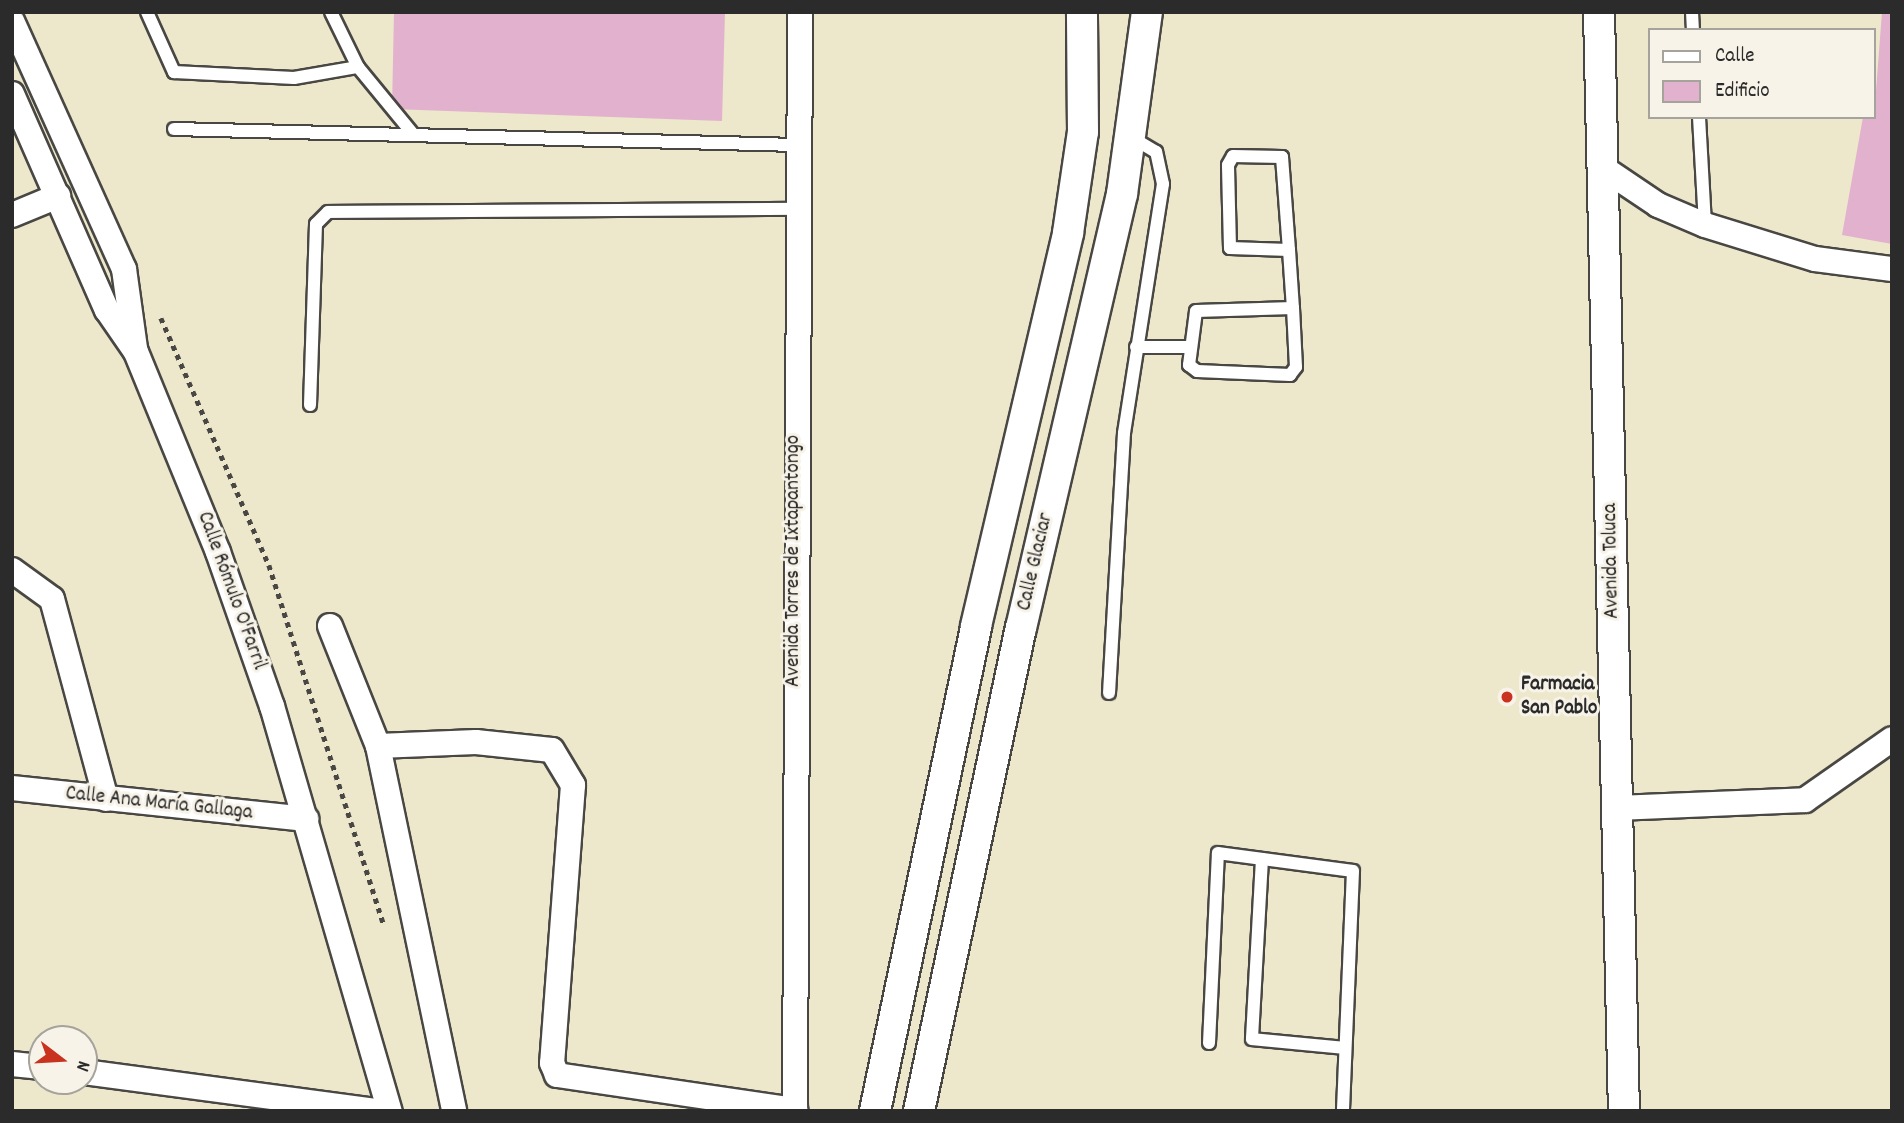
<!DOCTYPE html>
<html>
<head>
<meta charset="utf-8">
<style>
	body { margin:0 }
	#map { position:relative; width:1904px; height:1123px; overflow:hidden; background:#ede7cb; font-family:Dekko,sans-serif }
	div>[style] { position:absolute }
	.building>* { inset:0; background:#e2b1cd }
	.path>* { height:4.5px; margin-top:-2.25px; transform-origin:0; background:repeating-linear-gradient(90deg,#484743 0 5px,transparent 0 10px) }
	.roads { filter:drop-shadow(2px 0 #484743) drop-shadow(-2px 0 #484743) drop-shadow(0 2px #484743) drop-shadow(0 -2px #484743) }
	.service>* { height:12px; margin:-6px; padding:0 6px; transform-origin:6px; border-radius:6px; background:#fff }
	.minor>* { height:24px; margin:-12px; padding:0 12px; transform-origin:12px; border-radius:12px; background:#fff }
	.tertiary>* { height:30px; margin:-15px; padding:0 15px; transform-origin:15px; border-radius:15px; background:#fff }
	.dots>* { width:19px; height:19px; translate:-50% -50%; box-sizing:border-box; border:4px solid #f7f3e8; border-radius:50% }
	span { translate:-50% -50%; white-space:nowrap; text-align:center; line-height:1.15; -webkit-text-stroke:6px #f7f3e8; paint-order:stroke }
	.street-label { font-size:21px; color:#2b2b2b }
	.poi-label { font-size:21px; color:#2b2b2b; font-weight:700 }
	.left { translate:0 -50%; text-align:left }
	.frame { position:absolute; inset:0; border:14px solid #2b2b2b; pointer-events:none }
	.legend { position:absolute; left:1648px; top:28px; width:228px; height:91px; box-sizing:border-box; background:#f7f3e8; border:2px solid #a5a39c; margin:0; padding:9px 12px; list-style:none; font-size:21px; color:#2b2b2b }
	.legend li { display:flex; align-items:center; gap:14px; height:35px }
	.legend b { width:35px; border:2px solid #a5a39c }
	.north { position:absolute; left:28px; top:1025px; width:70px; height:70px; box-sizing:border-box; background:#f7f3e8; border:2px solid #a5a39c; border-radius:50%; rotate:107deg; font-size:19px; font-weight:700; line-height:28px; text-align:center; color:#2b2b2b }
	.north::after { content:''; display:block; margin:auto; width:24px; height:32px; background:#c8321e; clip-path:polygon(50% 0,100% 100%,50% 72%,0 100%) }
</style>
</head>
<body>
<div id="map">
	<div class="building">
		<i style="clip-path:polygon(394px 12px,725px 12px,722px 121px,392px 109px)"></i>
		<i style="clip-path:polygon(1882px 12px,1892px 12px,1892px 244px,1842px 235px,1863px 117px,1874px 117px)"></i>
	</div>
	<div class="path">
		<i style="left:161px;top:318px;width:270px;rotate:66.4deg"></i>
		<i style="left:269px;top:565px;width:379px;rotate:72.3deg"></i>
	</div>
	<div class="roads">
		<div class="service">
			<i style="left:147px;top:12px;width:66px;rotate:65.8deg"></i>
			<i style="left:174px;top:72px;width:120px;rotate:2.9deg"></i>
			<i style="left:294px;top:78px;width:65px;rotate:-9.8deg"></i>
			<i style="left:358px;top:67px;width:87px;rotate:50.6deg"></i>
			<i style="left:331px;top:12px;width:61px;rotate:63.9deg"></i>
			<i style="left:1692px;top:12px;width:18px;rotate:87deg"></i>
			<i style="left:1699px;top:117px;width:108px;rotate:86.8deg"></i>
			<i style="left:174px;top:129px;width:624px;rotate:1.47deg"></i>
			<i style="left:1289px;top:250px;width:59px;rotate:-178.1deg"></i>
			<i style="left:1230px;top:248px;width:83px;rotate:-91.4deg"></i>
			<i style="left:1228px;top:165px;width:10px;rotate:-61deg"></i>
			<i style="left:1233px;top:156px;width:49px;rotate:1.2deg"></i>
			<i style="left:1282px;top:157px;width:93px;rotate:85.7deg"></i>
			<i style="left:1289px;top:250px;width:58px;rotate:86.1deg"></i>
			<i style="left:1293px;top:308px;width:59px;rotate:87.1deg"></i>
			<i style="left:1296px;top:367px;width:10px;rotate:127deg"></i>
			<i style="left:1290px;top:375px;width:93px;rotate:-177.5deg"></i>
			<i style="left:1197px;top:371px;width:10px;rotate:-143deg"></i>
			<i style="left:1189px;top:365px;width:54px;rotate:-82.6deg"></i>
			<i style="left:1196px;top:311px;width:97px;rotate:-1.8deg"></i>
			<i style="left:1136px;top:347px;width:53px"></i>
			<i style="left:310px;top:405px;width:181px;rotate:-88.1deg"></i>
			<i style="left:316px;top:224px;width:17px;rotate:-45deg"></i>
			<i style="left:328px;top:212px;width:470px;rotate:-0.4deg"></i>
			<i style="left:1109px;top:693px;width:260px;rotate:-86.7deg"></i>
			<i style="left:1124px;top:433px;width:252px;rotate:-81.1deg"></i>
			<i style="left:1163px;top:184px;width:33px;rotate:-102deg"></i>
			<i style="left:1156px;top:152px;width:27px;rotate:-149deg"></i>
			<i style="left:1262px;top:859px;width:180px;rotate:93.2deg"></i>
			<i style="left:1252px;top:1039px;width:93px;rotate:5.5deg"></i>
			<i style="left:1209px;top:1043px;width:190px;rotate:-87.3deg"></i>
			<i style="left:1218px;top:853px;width:136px;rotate:7.6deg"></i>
			<i style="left:1353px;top:871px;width:240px;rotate:92.4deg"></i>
		</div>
		<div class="minor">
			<i style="left:12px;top:21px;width:272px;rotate:65.7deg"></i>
			<i style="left:124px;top:269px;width:80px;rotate:82.1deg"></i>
			<i style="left:12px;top:94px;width:236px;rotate:66.3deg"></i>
			<i style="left:107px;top:310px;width:51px;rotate:55.4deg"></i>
			<i style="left:136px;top:352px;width:216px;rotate:67.7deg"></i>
			<i style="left:218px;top:552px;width:163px;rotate:70.7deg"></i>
			<i style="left:272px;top:706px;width:422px;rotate:73.8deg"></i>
			<i style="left:1606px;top:170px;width:63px;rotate:33.9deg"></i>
			<i style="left:1658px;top:205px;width:51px;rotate:23.1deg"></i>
			<i style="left:1705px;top:225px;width:115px;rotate:17.2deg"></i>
			<i style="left:1815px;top:259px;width:78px;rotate:7.4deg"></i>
			<i style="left:12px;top:215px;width:50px;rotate:-22.4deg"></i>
			<i style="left:12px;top:570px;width:49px;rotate:35.9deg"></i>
			<i style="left:52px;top:599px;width:207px;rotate:74.9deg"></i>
			<i style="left:330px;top:626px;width:129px;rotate:68.2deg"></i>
			<i style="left:378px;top:746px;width:373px;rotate:78.2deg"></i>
			<i style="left:378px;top:746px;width:98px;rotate:-2.3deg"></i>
			<i style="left:476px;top:742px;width:76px;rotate:6deg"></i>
			<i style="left:552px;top:750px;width:41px;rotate:59deg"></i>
			<i style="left:573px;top:785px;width:279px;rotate:94.3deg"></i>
			<i style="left:552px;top:1063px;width:13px;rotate:67deg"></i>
			<i style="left:557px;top:1075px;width:241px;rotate:8.4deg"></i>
			<i style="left:12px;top:788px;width:296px;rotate:6deg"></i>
			<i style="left:1617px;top:808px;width:188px;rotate:-2.4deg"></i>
			<i style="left:1805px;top:800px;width:106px;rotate:-35deg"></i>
			<i style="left:12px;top:1064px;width:30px;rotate:6deg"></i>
			<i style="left:84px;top:1072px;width:294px;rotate:7.6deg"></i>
			<i style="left:795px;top:1111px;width:1099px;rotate:-89.74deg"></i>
		</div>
		<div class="tertiary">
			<i style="left:1599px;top:12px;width:1099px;rotate:88.7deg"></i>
			<i style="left:875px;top:1111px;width:495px;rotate:-78.2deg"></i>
			<i style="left:976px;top:626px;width:404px;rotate:-76.8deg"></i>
			<i style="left:1068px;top:233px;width:102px;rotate:-81.6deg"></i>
			<i style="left:1083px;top:132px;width:120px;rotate:-90.5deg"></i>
			<i style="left:919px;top:1111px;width:494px;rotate:-78.1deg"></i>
			<i style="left:1021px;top:628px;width:446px;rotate:-76.9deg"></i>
			<i style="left:1122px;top:194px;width:184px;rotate:-82.2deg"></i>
		</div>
	</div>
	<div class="dots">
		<i style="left:1507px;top:697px;background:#c8321e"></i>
	</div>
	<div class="street-label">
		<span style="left:794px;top:561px;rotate:-90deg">Avenida Torres de Ixtapantongo</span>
		<span style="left:1612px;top:561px;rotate:-91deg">Avenida Toluca</span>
		<span style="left:1036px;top:562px;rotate:-77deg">Calle Glaciar</span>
		<span style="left:231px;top:591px;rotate:70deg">Calle Rómulo O'Farril</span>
		<span style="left:159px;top:804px;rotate:6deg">Calle Ana María Gallaga</span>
	</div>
	<div class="poi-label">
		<span class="left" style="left:1521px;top:697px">Farmacia<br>San Pablo</span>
	</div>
	<div class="frame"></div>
	<ul class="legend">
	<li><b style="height:9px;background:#fff"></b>Calle</li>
	<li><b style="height:19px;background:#e2b1cd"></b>Edificio</li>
	</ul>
	<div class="north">N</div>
</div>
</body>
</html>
